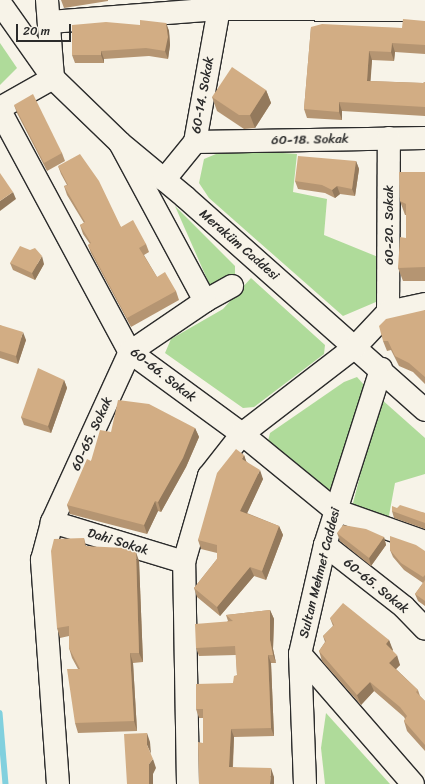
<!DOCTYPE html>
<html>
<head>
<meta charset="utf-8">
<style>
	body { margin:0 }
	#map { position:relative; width:425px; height:784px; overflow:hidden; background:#f7f3e8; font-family:Sriracha,sans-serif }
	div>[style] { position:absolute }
	.green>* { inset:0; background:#afdb9a }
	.stream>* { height:5.5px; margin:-2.75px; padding:0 2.75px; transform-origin:2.75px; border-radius:2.75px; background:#81d0de }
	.roads { filter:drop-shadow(1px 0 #2b2b2b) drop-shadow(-1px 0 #2b2b2b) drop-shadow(0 1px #2b2b2b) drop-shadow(0 -1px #2b2b2b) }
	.minor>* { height:22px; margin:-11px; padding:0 11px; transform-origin:11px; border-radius:11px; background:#f7f3e8 }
	.wall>* { inset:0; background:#b59572 }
	.shaded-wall>* { inset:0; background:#93795c }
	.building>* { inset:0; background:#d2ad84 }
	span { translate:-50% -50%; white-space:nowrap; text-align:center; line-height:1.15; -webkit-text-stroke:3px #f7f3e8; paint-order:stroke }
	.street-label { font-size:13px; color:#2b2b2b }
	.scale { position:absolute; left:16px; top:24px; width:55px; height:18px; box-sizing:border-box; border:2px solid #2b2b2b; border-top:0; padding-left:5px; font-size:12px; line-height:14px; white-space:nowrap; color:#2b2b2b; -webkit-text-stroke:3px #f7f3e8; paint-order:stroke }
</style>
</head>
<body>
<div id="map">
	<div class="green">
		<i style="clip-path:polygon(0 43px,17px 68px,0 85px)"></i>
		<i style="clip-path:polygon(228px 149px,297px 154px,293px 192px,327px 199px,324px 235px,383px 259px,383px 299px,343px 316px,209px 198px,199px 183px,204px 159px)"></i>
		<i style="clip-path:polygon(175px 206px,235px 266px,235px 274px,211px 288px)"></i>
		<i style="clip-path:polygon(251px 278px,325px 345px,324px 354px,254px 407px,243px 408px,165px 353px,171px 339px,223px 309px)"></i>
		<i style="clip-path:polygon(357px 377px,365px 386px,333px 502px,267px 445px,270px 433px,344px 382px)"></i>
		<i style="clip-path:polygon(380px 398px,425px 438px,425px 474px,395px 483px,388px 521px,351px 511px)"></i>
		<i style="clip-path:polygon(326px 713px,390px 784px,325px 784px,321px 748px)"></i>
	</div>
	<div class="stream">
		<i style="left:0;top:713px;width:71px;rotate:85.2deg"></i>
	</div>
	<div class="roads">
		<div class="minor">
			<i style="left:47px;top:0;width:78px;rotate:85.6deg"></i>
			<i style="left:0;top:3px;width:92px;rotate:54.8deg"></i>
			<i style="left:53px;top:78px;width:93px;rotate:44.1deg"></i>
			<i style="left:120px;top:143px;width:85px;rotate:39.7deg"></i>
			<i style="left:185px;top:197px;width:321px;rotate:41.6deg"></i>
			<i style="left:50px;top:22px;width:169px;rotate:-4.4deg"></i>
			<i style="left:219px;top:9px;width:206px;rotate:0.3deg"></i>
			<i style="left:0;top:108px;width:61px;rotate:-29.5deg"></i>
			<i style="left:0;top:111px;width:274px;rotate:61.7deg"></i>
			<i style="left:130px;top:352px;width:139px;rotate:36.2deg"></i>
			<i style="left:242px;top:434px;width:120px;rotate:39.3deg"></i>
			<i style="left:335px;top:510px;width:96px;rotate:19.6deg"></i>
			<i style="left:195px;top:142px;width:230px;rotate:-1deg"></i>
			<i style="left:164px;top:180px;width:49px;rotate:-50.8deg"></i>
			<i style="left:195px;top:142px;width:135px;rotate:-79.8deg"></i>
			<i style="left:219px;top:9px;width:9px;rotate:-96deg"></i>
			<i style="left:205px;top:301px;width:31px;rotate:-29deg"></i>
			<i style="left:388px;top:312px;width:174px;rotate:-89.7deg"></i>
			<i style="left:52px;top:522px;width:138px;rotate:16.9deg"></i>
			<i style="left:325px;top:545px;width:100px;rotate:38.1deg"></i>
			<i style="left:404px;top:607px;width:30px;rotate:46deg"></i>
			<i style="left:300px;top:654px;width:172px;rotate:49deg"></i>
			<i style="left:58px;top:784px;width:225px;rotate:-94.1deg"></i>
			<i style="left:42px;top:560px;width:39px;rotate:-75deg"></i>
			<i style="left:52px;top:522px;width:187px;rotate:-65.4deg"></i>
			<i style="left:130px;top:352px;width:91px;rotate:-34.2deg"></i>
			<i style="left:205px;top:301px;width:179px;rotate:-118.3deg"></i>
			<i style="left:188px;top:784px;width:222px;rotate:-91deg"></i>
			<i style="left:184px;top:562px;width:90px;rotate:-73.8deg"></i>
			<i style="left:209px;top:476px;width:53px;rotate:-51.8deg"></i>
			<i style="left:242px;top:434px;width:143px;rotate:-37.6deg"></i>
			<i style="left:355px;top:347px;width:48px;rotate:-46.7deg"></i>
			<i style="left:388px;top:312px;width:38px;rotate:-12deg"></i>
			<i style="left:305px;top:784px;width:130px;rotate:-92.2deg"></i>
			<i style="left:300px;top:654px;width:112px;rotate:-77.1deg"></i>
			<i style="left:325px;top:545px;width:185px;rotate:-72.3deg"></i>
		</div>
	</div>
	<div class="wall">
		<i style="clip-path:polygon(61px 0,108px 0,108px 1px,64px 8px)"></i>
		<i style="clip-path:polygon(425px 21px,425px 54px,395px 52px,394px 61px,372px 60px,370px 81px,423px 83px,425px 82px,425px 116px,342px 111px,342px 120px,307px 118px,304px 109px,311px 27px,402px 28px)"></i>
		<i style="clip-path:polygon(166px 23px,169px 31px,170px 45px,168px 59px,149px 56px,104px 59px,104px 63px,75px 63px,72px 55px,140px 25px)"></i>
		<i style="clip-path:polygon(266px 90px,271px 103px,255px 128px,244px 129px,217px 111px,212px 97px)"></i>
		<i style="clip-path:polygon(14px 105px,62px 153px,65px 161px,47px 171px,17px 113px)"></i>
		<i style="clip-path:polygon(356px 161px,359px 169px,355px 196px,340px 194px,335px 198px,325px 193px,298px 189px,295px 181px)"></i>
		<i style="clip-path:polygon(58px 166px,121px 227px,146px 244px,149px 252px,144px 255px,157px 277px,176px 291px,179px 300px,131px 327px,91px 253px,88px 245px,90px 244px,83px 234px,80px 225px,84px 223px,67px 195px,64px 186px,67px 185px,61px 174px)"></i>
		<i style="clip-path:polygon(425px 172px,425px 281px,403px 281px,398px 268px,406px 238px,406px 215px,405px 215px,400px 201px)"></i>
		<i style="clip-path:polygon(10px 263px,44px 264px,35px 280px,13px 270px)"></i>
		<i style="clip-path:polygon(425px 310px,425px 384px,413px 372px,399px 366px,391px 350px,387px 351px,383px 341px)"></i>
		<i style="clip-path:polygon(0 325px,26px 340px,18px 364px,0 358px)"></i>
		<i style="clip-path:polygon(64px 380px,67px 388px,51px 433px,24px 425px,21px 417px)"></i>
		<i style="clip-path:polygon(195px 428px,199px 437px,186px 467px,161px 512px,158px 511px,147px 534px,70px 514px,67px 505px,91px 461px,111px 432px)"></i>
		<i style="clip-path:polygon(244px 455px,246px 461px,263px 479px,247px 513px,279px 526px,283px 535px,266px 580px,254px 576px,220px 616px,197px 597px,194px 588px,217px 559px,217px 553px,201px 549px,198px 540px)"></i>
		<i style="clip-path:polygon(397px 508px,425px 513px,425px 529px,394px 518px,392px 511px)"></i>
		<i style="clip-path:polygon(337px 533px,384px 537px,386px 545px,371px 566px,340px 541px)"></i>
		<i style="clip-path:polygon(84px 538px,86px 546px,139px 561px,143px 662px,133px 663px,137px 731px,78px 733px,75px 723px,78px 669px,72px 658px,69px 648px,69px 636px,60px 638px,57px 628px)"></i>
		<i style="clip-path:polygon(390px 550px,425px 551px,425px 606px,418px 601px,415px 594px,423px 583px,404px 570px,393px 557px)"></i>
		<i style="clip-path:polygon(270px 610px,274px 619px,273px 649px,276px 663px,271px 663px,274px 736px,234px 737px,233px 767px,274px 777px,199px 784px,203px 743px,203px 718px,199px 718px,196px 709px,233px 683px,237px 675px,236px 655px,199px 656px,196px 648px,228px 621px,226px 615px)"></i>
		<i style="clip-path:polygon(330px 618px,389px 640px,392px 650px,400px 665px,396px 669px,418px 690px,420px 696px,425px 701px,425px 751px,407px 731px,404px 721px,405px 719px,404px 717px,374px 691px,361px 705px,322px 661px,319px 651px,325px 642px,323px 636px,333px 626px)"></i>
	</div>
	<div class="shaded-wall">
		<i style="clip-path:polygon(166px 23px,169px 31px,170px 45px,168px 59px,165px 51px)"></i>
		<i style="clip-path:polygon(392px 43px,395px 52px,394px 61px,391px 52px)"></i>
		<i style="clip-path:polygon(101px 51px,104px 59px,104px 63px,101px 55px)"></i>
		<i style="clip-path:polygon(369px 51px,372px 60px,370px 89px,367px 81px)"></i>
		<i style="clip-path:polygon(266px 90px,271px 103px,255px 128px,250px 115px)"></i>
		<i style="clip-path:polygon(339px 102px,342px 111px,342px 120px,339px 112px)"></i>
		<i style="clip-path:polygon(356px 161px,359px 169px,355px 196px,352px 189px)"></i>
		<i style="clip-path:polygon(337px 186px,340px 194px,335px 198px,332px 190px)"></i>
		<i style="clip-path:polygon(13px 192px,16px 199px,0 211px,0 201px)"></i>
		<i style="clip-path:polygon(42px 256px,44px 264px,35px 280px,32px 273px)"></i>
		<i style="clip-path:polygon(23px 332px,26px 340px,18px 364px,16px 356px)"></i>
		<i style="clip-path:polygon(64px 380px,67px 388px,51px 433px,48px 426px)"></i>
		<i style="clip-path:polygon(195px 428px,199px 437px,186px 467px,161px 512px,158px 502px)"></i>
		<i style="clip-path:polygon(244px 455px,247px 464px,242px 459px)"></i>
		<i style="clip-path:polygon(260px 470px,263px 479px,244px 520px,240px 511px)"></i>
		<i style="clip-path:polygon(155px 501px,158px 511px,147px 534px,144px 525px)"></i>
		<i style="clip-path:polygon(279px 526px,283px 535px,266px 580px,262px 571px)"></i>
		<i style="clip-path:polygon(384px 537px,386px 545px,371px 566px,369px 558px)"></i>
		<i style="clip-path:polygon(136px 552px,139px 561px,143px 662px,139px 653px)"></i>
		<i style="clip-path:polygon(250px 567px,254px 576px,220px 616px,217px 607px)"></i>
		<i style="clip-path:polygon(270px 610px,274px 619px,273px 649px,276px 663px,273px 655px,270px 640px)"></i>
		<i style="clip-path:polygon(389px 640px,393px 650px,390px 654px,386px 644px)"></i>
		<i style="clip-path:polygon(130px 653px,133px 663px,137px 731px,134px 721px)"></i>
		<i style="clip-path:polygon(268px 655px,271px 663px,274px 736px,271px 728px)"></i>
		<i style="clip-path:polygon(397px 655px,400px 665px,393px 672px,389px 663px)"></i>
		<i style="clip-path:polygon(370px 682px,374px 691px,361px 705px,357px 695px)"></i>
		<i style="clip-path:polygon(231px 729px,234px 737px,232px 776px,229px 767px)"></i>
		<i style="clip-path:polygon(147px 733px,150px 742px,151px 754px,147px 745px)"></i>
		<i style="clip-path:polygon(153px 759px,156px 768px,153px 774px,153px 784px,149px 784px,149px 764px)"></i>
		<i style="clip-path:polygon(271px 768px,274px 777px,274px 784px,270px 784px)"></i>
	</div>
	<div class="building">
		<i style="clip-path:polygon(403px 19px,425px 21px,425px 45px,392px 43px,391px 52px,369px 51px,367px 81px,423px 83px,425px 82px,425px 107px,339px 102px,339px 112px,304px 109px,311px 27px,322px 24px,402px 28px)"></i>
		<i style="clip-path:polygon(140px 20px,166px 23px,168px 37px,165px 51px,146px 48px,101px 51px,101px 55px,72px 55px,72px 25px,106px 22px,140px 25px)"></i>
		<i style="clip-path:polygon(232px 67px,266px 90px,250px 115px,239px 115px,212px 97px)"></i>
		<i style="clip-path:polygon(33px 94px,62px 153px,44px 163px,14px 105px)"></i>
		<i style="clip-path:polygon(80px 154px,99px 181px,121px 227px,133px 220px,146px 244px,139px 248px,157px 277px,165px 272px,176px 291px,127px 318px,88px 245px,91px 243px,80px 225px,85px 222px,64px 186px,68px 185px,58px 166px)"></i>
		<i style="clip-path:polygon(298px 156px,356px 161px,352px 189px,337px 186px,332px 190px,322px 185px,295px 181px)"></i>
		<i style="clip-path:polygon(399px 172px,425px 172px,425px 267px,398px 268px,400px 237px,406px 238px,406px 204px,400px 201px)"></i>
		<i style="clip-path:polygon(0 173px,13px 192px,0 201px)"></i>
		<i style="clip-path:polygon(20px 246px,30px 250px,35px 248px,42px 256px,32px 273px,10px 263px)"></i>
		<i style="clip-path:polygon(425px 310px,425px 377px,409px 363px,395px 356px,388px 341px,383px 341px,379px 326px,386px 319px)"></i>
		<i style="clip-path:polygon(0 325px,23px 332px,16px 356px,0 351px)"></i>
		<i style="clip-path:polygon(38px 368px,64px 380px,48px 426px,21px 417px)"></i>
		<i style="clip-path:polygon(118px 400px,149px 404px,195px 428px,183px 458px,158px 502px,155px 501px,144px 525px,67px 505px,87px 459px,91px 461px,100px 430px,111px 432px)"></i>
		<i style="clip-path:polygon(236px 449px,244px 455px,242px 459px,260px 470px,240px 511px,279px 526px,262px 571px,250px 567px,217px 607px,194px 588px,217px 559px,217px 545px,198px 540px,217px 473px)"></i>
		<i style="clip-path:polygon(400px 505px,425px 513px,425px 523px,392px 511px,392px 506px,397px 508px)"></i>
		<i style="clip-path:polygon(343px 525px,366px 529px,384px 537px,369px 558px,337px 533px)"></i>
		<i style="clip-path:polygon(390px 536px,416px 545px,425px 551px,425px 575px,423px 577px,401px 563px,390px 550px)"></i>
		<i style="clip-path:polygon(84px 538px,85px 546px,124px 548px,136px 552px,139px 653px,130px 653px,134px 721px,75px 723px,67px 669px,80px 669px,69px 648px,69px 626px,57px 628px,51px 551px,54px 539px)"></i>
		<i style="clip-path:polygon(425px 580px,425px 601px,415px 594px)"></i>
		<i style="clip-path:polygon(343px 603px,389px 640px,386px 644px,397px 655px,389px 663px,418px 690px,416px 692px,425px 701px,425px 745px,404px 721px,407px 716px,400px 707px,370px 682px,357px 695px,319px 651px,326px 641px,323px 636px,334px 625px,330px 618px)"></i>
		<i style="clip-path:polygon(270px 610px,270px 640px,273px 655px,268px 655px,271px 728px,231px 729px,229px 767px,271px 768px,270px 784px,199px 784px,198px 742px,203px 743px,203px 709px,196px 709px,196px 684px,233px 683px,234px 676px,237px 675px,235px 646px,196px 648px,195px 624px,233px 621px,226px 615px)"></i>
		<i style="clip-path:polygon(147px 733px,147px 745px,153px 759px,149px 764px,149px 784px,127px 784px,124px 734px)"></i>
	</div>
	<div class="street-label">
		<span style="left:203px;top:95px;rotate:-80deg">60-14. Sokak</span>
		<span style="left:310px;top:140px;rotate:-1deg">60-18. Sokak</span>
		<span style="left:389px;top:225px;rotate:-90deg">60-20. Sokak</span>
		<span style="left:239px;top:245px;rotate:41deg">Meraküm Caddesi</span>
		<span style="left:163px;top:375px;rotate:38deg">60-66. Sokak</span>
		<span style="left:92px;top:434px;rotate:-65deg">60-65. Sokak</span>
		<span style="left:118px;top:542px;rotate:17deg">Dahi Sokak</span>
		<span style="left:320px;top:573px;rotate:-76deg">Sultan Mehmet Caddesi</span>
		<span style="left:376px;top:586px;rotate:39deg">60-65. Sokak</span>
	</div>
	<div class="scale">20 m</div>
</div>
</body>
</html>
